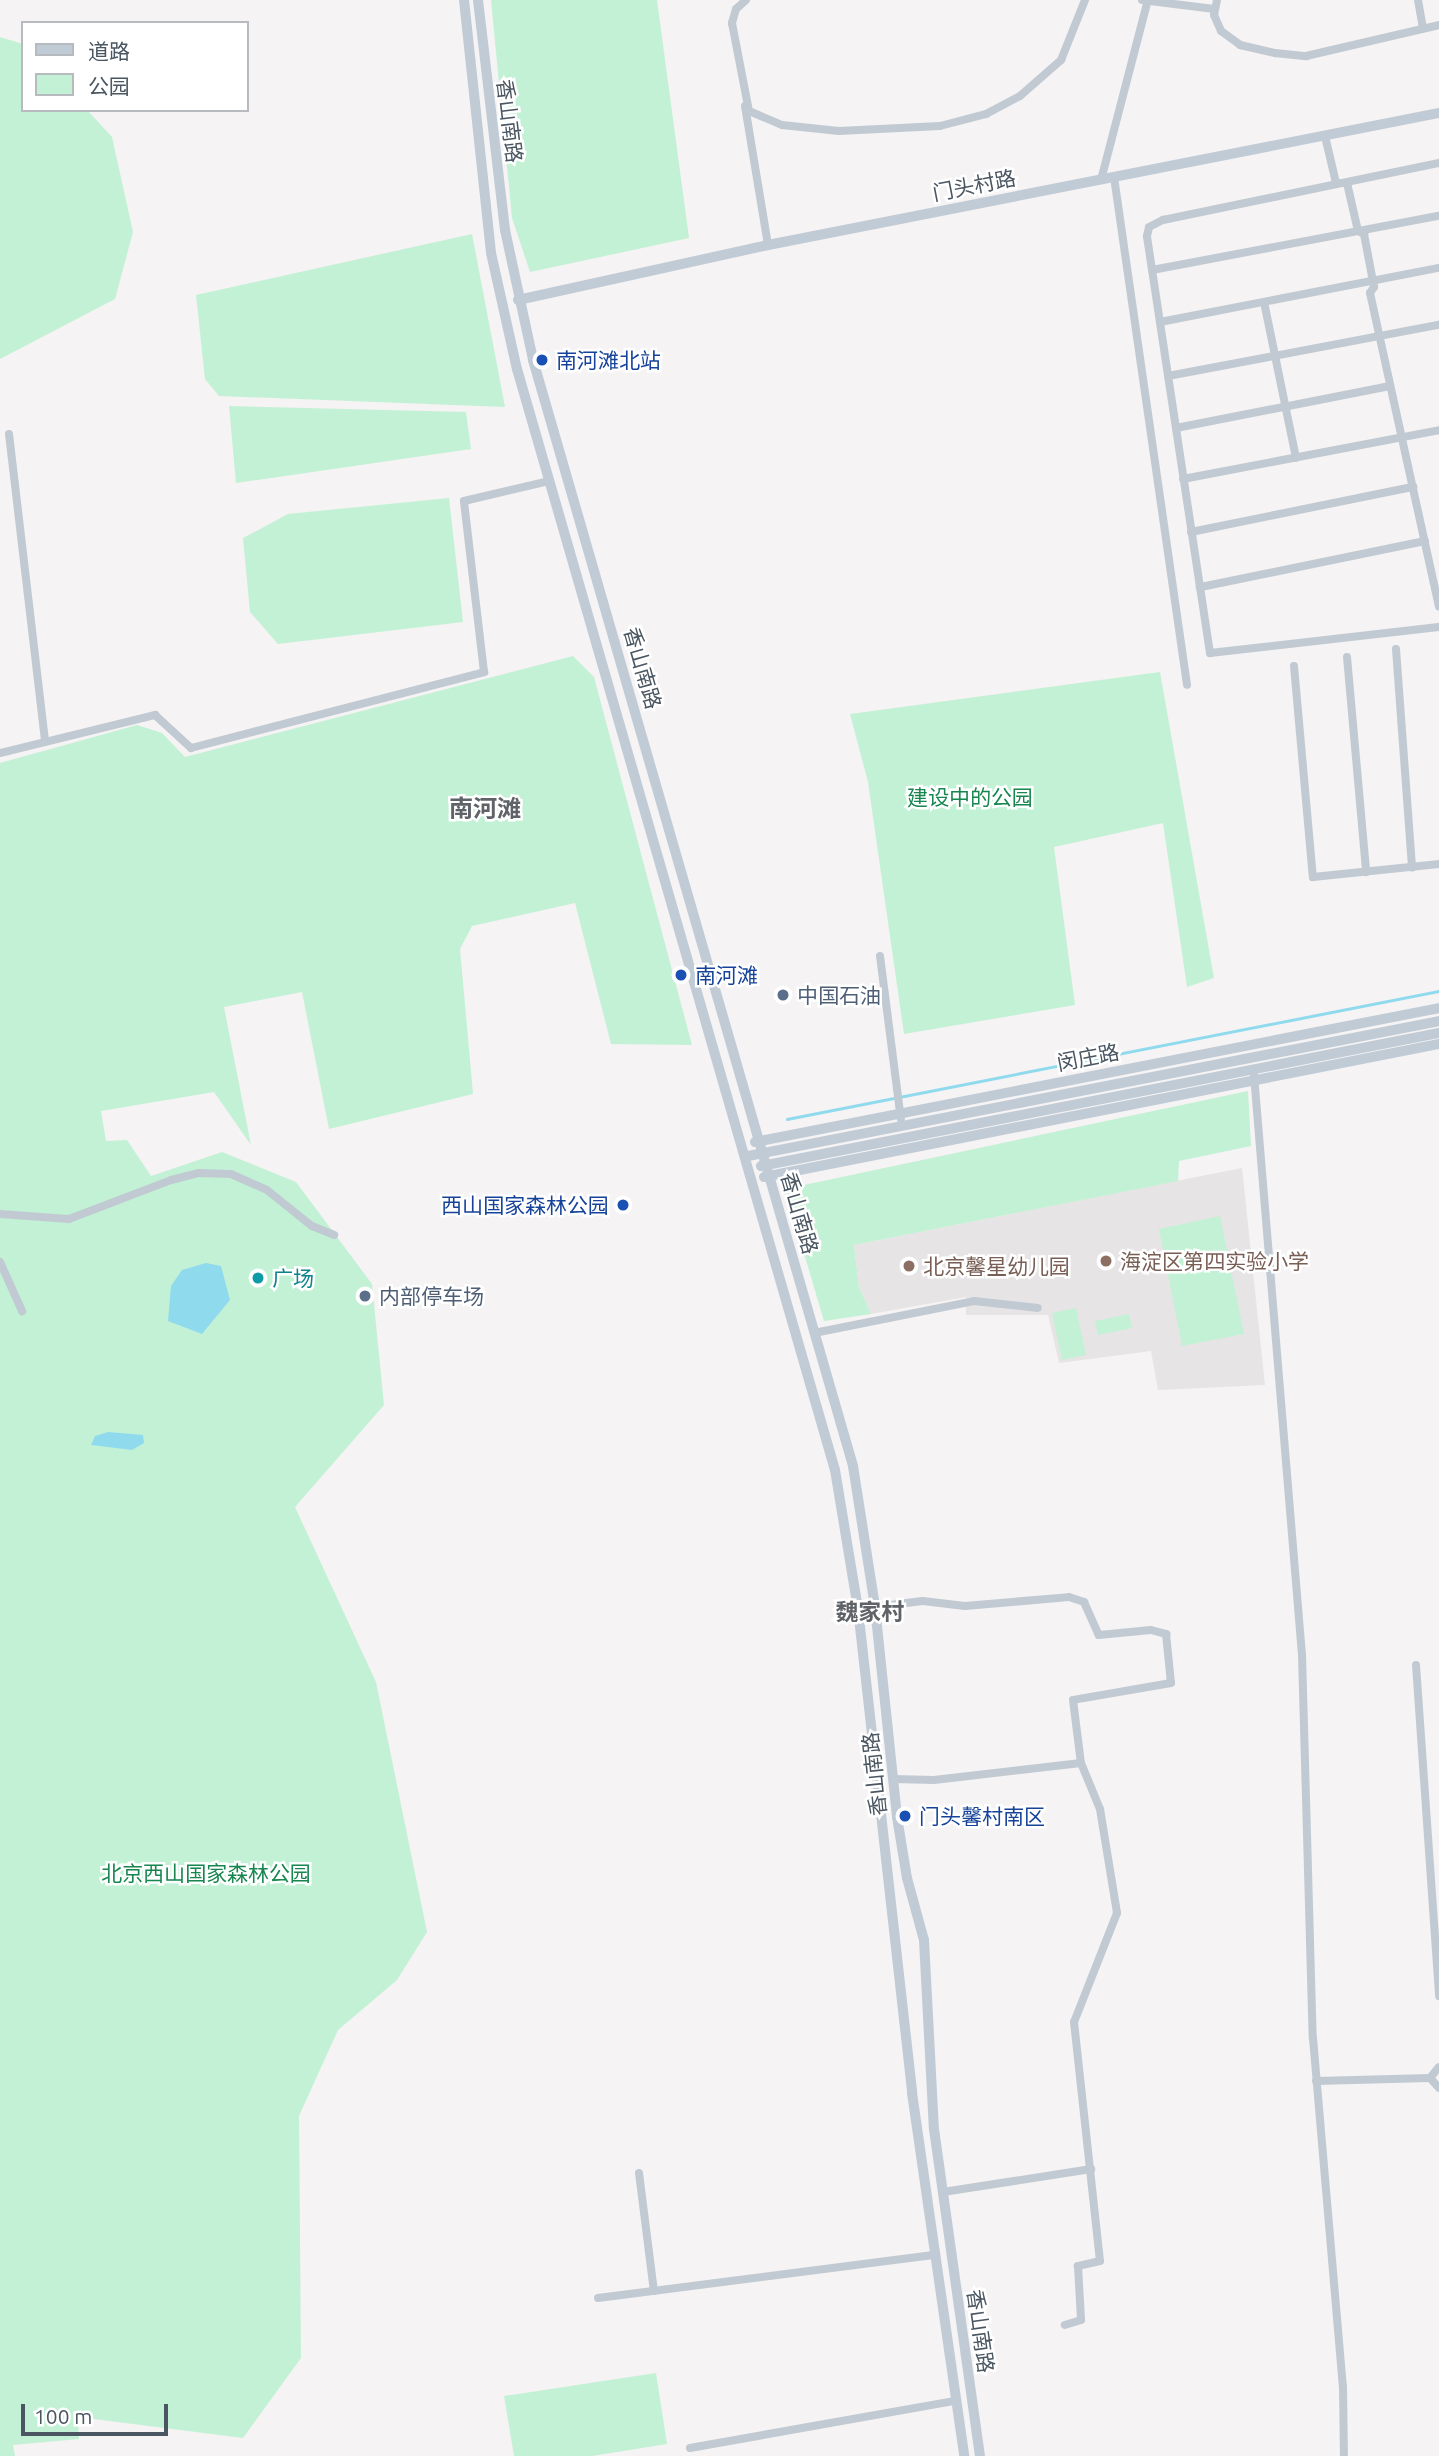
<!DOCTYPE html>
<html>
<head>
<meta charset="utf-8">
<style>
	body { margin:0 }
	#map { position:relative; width:1439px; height:2456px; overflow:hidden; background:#f5f3f3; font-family:Ubuntu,"Noto Sans SC",sans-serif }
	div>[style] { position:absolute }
	.education>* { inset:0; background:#e6e4e5 }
	.green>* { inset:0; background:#c3f1d5 }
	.water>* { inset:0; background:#90daee }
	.stream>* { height:2.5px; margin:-1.25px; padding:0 1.25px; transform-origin:1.25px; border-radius:1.25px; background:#90daee }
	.street>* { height:8px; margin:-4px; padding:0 4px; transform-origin:4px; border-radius:4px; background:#c1cad2 }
	.secondary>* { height:10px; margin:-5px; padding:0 5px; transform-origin:5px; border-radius:5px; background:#c1cbd6 }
	.dots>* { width:19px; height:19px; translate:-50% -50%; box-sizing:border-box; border:4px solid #fff; border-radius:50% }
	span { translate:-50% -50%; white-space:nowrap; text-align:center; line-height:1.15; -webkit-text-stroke:5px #fff; paint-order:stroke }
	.street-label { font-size:21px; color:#4a5661 }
	.transit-label { font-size:21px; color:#164399 }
	.left { translate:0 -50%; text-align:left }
	.right { translate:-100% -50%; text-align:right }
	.park-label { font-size:21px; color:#17864f }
	.service-label { font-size:21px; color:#4e5e75 }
	.education-label { font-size:21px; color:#785e54 }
	.culture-label { font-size:21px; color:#0d838f }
	.neighbourhood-label { font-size:23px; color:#5f6368; font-weight:700 }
	.quarter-label { font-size:24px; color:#5f6368; font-weight:700 }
	.legend { position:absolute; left:21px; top:21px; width:228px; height:91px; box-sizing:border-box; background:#fff; border:2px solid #b7bbc0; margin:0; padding:9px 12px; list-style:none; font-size:21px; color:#4a5661 }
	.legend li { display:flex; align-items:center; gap:14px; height:35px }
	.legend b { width:35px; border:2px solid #b7bbc0 }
	.scale { position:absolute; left:21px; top:2404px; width:147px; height:32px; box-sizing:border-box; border:4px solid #4a5661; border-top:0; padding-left:9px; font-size:21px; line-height:24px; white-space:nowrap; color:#4a5661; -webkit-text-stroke:5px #fff; paint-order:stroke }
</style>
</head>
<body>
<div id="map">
	<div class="education">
		<i style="clip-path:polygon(1242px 1168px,1265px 1385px,1158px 1390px,1151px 1351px,1059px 1363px,1048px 1315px,966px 1315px,966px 1297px,871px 1314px,859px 1287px,854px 1245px)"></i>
	</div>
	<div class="green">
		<i style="clip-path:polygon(491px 0,657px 0,689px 238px,530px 272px,512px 218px)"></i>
		<i style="clip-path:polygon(0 37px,23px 44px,23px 110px,87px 110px,112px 137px,133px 232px,115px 299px,0 359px)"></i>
		<i style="clip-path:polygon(472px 234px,505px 407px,219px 396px,205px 379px,196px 295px)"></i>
		<i style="clip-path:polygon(229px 406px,466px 412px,471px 449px,236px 483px)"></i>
		<i style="clip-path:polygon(449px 498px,463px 622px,278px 644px,250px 612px,243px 538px,288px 514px)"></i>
		<i style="clip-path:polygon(573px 656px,594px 677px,692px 1045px,611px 1044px,575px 903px,472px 926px,460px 949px,473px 1094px,329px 1129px,302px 992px,224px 1007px,251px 1145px,214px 1092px,101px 1111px,106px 1141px,127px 1140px,151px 1176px,222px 1152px,296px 1182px,372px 1284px,384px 1405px,295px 1507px,376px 1682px,427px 1932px,397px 1980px,338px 2030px,299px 2116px,301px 2358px,243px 2438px,78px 2417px,79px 2439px,13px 2445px,15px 2456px,0 2456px,0 763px,137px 725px,162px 733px,185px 757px)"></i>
		<i style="clip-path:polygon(1160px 672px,1214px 978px,1187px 987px,1163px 823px,1054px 847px,1075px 1005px,904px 1034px,868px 782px,850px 714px)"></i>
		<i style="clip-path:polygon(1248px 1091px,1251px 1146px,1179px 1161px,1178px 1181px,854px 1245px,859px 1287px,871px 1314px,824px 1321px,785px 1189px)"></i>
		<i style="clip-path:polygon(1220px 1216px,1244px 1334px,1182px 1346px,1159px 1229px)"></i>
		<i style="clip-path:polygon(1076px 1308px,1086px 1355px,1062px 1360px,1052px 1313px)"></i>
		<i style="clip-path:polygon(1129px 1314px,1132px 1328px,1098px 1335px,1095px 1321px)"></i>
		<i style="clip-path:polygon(656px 2373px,667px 2444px,592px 2456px,514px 2456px,504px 2396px)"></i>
	</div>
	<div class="water">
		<i style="clip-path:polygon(206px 1263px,221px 1266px,230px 1300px,202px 1334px,168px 1321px,171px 1286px,182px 1270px)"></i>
		<i style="clip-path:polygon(108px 1432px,143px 1435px,144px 1443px,132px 1450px,91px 1445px,95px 1436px)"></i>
	</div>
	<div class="stream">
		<i style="left:787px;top:1119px;width:664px;rotate:-11.11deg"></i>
	</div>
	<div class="street">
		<i style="left:746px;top:0;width:13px;rotate:138deg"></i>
		<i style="left:736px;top:9px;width:15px;rotate:106deg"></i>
		<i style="left:732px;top:23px;width:90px;rotate:79.1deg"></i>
		<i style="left:749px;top:111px;width:36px;rotate:23deg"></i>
		<i style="left:782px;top:125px;width:57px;rotate:6deg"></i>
		<i style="left:839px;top:131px;width:101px;rotate:-2.8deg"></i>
		<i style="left:940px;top:126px;width:48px;rotate:-14.6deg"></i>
		<i style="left:986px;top:114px;width:38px;rotate:-28deg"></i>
		<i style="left:1020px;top:96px;width:55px;rotate:-41.3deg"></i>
		<i style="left:1061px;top:60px;width:65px;rotate:-68.2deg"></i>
		<i style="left:1142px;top:0;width:73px;rotate:7.1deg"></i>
		<i style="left:1217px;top:0;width:15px;rotate:101deg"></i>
		<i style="left:1214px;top:15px;width:17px;rotate:66deg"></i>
		<i style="left:1221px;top:31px;width:24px;rotate:36deg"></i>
		<i style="left:1240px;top:45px;width:36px;rotate:13deg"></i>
		<i style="left:1275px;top:53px;width:31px;rotate:6deg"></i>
		<i style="left:1306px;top:56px;width:137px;rotate:-13.1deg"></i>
		<i style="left:1418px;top:0;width:29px;rotate:80deg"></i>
		<i style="left:745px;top:106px;width:141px;rotate:80.6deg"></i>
		<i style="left:1325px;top:136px;width:48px;rotate:76.8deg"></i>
		<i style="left:1336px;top:183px;width:11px"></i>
		<i style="left:1347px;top:183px;width:49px;rotate:77.1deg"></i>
		<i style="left:1358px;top:231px;width:7px;rotate:27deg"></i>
		<i style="left:1364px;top:234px;width:54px;rotate:79.3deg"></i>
		<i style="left:1374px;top:287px;width:7px;rotate:124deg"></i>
		<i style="left:1370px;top:293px;width:321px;rotate:77.6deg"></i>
		<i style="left:1114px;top:177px;width:513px;rotate:81.82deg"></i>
		<i style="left:1101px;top:180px;width:186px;rotate:-75.4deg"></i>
		<i style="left:1152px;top:270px;width:292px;rotate:-10.7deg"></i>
		<i style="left:1264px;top:302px;width:159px;rotate:78.4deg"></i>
		<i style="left:1160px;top:322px;width:284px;rotate:-11deg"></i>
		<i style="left:1168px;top:376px;width:276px;rotate:-10.7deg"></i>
		<i style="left:1176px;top:428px;width:218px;rotate:-11.1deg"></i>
		<i style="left:9px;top:434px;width:310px;rotate:83.3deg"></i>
		<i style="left:1183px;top:479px;width:261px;rotate:-10.8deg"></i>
		<i style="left:1191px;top:532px;width:227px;rotate:-11.5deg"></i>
		<i style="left:1425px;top:541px;width:230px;rotate:168.4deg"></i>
		<i style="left:1200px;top:587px;width:355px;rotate:-98.6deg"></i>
		<i style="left:1147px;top:236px;width:9px;rotate:-77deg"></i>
		<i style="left:1149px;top:227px;width:16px;rotate:-27deg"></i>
		<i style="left:1163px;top:220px;width:282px;rotate:-11.7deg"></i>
		<i style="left:1200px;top:587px;width:67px;rotate:81.4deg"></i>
		<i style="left:1210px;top:653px;width:230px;rotate:-6.5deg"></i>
		<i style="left:1396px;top:649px;width:219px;rotate:85.8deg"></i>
		<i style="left:1347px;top:657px;width:216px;rotate:84.9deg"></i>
		<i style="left:1294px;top:666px;width:212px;rotate:84.9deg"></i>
		<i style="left:1313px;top:877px;width:127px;rotate:-5.9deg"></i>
		<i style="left:0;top:753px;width:160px;rotate:-13.8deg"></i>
		<i style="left:155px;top:715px;width:49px;rotate:42.5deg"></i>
		<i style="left:191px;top:748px;width:303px;rotate:-14.5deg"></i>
		<i style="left:484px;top:672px;width:172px;rotate:-96.7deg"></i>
		<i style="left:464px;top:501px;width:87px;rotate:-13.2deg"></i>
		<i style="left:880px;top:956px;width:164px;rotate:82.7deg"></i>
		<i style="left:1254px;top:1075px;width:582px;rotate:85.27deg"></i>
		<i style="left:1302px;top:1655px;width:383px;rotate:88.4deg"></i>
		<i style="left:1313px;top:2038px;width:350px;rotate:85.1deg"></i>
		<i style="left:1343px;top:2387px;width:69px;rotate:89.2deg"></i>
		<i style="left:0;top:1214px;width:69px;rotate:4.1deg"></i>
		<i style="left:69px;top:1219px;width:109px;rotate:-20.9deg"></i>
		<i style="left:171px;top:1180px;width:29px;rotate:-14deg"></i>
		<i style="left:199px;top:1173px;width:32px;rotate:2deg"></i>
		<i style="left:231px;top:1174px;width:39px;rotate:24deg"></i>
		<i style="left:267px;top:1190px;width:58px;rotate:38.7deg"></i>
		<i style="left:312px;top:1226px;width:24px;rotate:22deg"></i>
		<i style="left:0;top:1262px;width:54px;rotate:65.8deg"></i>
		<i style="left:814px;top:1333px;width:163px;rotate:-11.3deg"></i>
		<i style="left:974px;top:1301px;width:64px;rotate:6.2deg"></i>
		<i style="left:858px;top:1609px;width:65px;rotate:-7deg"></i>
		<i style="left:923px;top:1601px;width:42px;rotate:6.8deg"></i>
		<i style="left:965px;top:1606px;width:104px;rotate:-4.9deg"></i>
		<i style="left:1069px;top:1597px;width:16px;rotate:18deg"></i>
		<i style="left:1084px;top:1602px;width:36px;rotate:66deg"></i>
		<i style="left:1099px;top:1635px;width:52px;rotate:-5.5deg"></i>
		<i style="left:1151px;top:1630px;width:16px;rotate:15deg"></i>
		<i style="left:1166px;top:1634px;width:49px;rotate:84.2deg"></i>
		<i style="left:1171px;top:1683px;width:99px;rotate:170.2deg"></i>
		<i style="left:1073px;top:1700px;width:64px;rotate:82.8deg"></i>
		<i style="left:1081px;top:1763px;width:50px;rotate:67.6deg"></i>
		<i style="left:1100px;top:1809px;width:105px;rotate:80.7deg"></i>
		<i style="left:1117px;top:1913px;width:117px;rotate:111.5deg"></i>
		<i style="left:1074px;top:2022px;width:240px;rotate:83.8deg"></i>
		<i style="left:1100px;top:2261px;width:23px;rotate:167deg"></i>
		<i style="left:1078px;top:2266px;width:54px;rotate:86.8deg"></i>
		<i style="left:1081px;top:2320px;width:17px;rotate:163deg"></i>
		<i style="left:1416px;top:1665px;width:332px;rotate:86deg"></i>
		<i style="left:893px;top:1779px;width:41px;rotate:1.4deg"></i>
		<i style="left:934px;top:1780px;width:148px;rotate:-6.6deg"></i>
		<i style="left:1430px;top:2078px;width:13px;rotate:48deg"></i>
		<i style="left:1316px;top:2081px;width:114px;rotate:-1.5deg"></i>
		<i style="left:1430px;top:2078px;width:14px;rotate:-51deg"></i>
		<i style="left:639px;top:2173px;width:119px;rotate:82.8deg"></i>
		<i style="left:943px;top:2192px;width:150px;rotate:-8.8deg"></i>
		<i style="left:598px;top:2298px;width:340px;rotate:-7.3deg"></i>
		<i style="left:690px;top:2448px;width:269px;rotate:-10.1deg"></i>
	</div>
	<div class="secondary">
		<i style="left:464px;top:0;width:254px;rotate:83.9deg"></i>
		<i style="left:491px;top:253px;width:119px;rotate:77.4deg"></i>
		<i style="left:517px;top:369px;width:1146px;rotate:73.89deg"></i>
		<i style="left:835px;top:1470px;width:141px;rotate:80.6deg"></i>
		<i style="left:858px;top:1609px;width:487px;rotate:83.6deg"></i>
		<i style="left:912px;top:2093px;width:367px;rotate:81.8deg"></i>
		<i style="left:478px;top:0;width:232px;rotate:83.3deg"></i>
		<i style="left:505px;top:230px;width:133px;rotate:77.8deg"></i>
		<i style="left:533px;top:360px;width:1151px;rotate:73.86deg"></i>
		<i style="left:853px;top:1466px;width:143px;rotate:81.1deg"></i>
		<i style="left:875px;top:1607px;width:211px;rotate:84deg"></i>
		<i style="left:897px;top:1817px;width:62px;rotate:80.7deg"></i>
		<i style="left:907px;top:1878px;width:64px;rotate:74.7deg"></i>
		<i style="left:924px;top:1940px;width:189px;rotate:87deg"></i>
		<i style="left:934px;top:2129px;width:330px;rotate:82deg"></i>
		<i style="left:518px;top:300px;width:256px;rotate:-12.4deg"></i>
		<i style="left:768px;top:245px;width:684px;rotate:-11.13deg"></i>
		<i style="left:755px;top:1142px;width:697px;rotate:-11.08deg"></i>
		<i style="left:748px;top:1156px;width:704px;rotate:-11.05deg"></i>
		<i style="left:761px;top:1166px;width:691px;rotate:-11.1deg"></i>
		<i style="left:764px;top:1177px;width:688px;rotate:-11.15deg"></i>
	</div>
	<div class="dots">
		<i style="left:542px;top:360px;background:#1a4fb4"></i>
		<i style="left:681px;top:975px;background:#1a4fb4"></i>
		<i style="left:783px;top:995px;background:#5c6f8a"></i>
		<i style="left:623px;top:1205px;background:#1a4fb4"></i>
		<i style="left:1106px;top:1261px;background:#8d6e63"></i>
		<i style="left:909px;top:1266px;background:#8d6e63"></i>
		<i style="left:258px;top:1278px;background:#0f9aa8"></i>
		<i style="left:365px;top:1296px;background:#5c6f8a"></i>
		<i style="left:905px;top:1816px;background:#1a4fb4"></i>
	</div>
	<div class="street-label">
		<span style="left:510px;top:121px;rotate:83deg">香山南路</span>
		<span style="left:974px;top:185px;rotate:-11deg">门头村路</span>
		<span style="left:643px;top:668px;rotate:74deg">香山南路</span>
		<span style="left:1088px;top:1057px;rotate:-11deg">闵庄路</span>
		<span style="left:800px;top:1213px;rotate:74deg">香山南路</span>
		<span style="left:874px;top:1774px;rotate:-96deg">香山南路</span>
		<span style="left:981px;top:2331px;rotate:82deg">香山南路</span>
	</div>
	<div class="transit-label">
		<span class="left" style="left:556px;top:360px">南河滩北站</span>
		<span class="left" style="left:695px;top:975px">南河滩</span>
		<span class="right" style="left:609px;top:1205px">西山国家森林公园</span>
		<span class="left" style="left:919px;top:1816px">门头馨村南区</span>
	</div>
	<div class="park-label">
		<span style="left:970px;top:797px">建设中的公园</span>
		<span style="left:206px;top:1873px">北京西山国家森林公园</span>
	</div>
	<div class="service-label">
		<span class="left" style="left:797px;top:995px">中国石油</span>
		<span class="left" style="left:379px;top:1296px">内部停车场</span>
	</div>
	<div class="education-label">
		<span class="left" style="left:1120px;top:1261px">海淀区第四实验小学</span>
		<span class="left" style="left:923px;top:1266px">北京馨星幼儿园</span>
	</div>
	<div class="culture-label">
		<span class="left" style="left:272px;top:1278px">广场</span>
	</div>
	<div class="neighbourhood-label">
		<span style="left:870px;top:1612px">魏家村</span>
	</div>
	<div class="quarter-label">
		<span style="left:485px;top:809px">南河滩</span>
	</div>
	<ul class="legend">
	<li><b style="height:9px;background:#c1cbd6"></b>道路</li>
	<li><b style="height:19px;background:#c3f1d5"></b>公园</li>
	</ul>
	<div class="scale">100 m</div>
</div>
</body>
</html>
